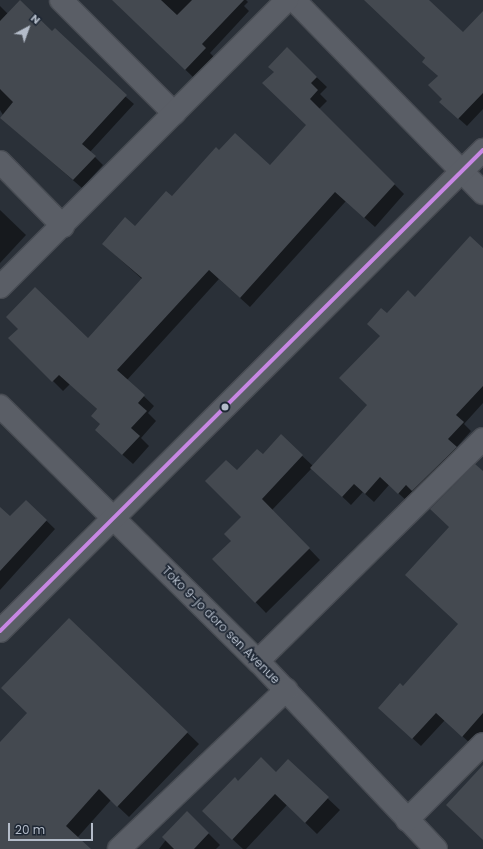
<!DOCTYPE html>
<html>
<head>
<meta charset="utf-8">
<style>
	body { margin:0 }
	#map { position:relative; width:483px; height:849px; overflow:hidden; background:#2a3038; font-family:Poppins,sans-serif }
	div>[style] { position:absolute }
	.shadow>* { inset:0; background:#0007 }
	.building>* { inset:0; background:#444950 }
	.roads { filter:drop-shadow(1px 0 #484c53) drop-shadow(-1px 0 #484c53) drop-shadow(0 1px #484c53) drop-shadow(0 -1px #484c53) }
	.minor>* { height:22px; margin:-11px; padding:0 11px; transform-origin:11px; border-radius:11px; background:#5a5e66 }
	.bus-1>* { height:4px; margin:-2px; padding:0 2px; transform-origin:2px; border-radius:2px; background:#c787e3 }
	.dots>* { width:11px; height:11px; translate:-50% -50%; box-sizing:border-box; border:2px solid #1d2633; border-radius:50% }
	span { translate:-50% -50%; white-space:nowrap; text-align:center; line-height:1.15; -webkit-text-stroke:3.5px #1d2633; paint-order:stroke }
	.street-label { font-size:12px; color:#b4bcc9 }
	.north { position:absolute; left:8px; top:8px; width:40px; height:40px; -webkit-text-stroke:3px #1d2633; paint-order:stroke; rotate:41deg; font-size:11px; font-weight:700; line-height:16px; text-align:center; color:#b4bcc9 }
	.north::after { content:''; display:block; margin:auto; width:14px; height:18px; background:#b4bcc9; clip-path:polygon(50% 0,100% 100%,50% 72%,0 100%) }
	.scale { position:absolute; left:8px; top:823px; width:85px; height:18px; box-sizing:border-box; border:2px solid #b4bcc9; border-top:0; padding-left:5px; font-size:12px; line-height:14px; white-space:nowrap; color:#b4bcc9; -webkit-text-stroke:3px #1d2633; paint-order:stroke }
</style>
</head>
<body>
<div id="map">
	<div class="shadow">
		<i style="clip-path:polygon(113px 0,246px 0,248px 2px,244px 6px,249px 11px,210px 53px,214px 57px,194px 78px)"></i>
		<i style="clip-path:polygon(382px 0,427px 0,463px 34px,483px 28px,483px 109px,467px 126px,449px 110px,443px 99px,438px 76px)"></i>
		<i style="clip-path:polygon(0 6px,8px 14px,52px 33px,134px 104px,90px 152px,103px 165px,82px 188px,9px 125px,0 110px)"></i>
		<i style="clip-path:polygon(287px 49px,327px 87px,320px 94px,327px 101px,319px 109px,404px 194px,375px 227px,346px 201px,250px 307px,219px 279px,127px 380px,154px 406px,148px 413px,156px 421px,141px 438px,149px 446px,133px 464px,106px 440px,98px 410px,70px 384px,63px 391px,10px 338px,88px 340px,142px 279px,103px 244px,136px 227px,172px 197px,219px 152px,270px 166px,307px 125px,275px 72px)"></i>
		<i style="clip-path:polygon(0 210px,26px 235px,0 263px)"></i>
		<i style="clip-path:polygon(483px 249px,483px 403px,464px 424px,471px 431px,456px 448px,464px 456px,407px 501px,389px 485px,374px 502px,363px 492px,351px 505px,312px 468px,272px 510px,320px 560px,266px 613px,214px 559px,232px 541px,243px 517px,237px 472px,263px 455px,281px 436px,313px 466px,369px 405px,387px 315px,415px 298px)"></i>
		<i style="clip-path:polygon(483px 472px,483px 735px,473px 746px,445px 720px,421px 746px,387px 715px,403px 687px,459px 625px,450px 528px)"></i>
		<i style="clip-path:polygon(26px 501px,55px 529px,0 590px,0 508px,10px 518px)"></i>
		<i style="clip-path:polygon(69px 619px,199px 744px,129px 817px,111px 800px,77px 838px,73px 849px,0 849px,0 744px,28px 713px)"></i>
		<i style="clip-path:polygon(288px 761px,340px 810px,317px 834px,287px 805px,246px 849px,243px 849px,215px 823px,238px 782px,276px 773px)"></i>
		<i style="clip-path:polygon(187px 812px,220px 845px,216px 849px,159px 849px)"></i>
	</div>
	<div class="building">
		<i style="clip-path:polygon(20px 0,52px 31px,55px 28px,127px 95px,82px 144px,96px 156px,73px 180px,0 118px,13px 102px,0 89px,0 21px)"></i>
		<i style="clip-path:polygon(112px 0,161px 0,177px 15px,192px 0,244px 0,202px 44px,206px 48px,185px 70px)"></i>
		<i style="clip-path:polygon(364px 0,429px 0,463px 32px,483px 11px,483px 93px,458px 119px,439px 102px,442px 99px,428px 85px,438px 76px,422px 62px,425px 58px)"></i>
		<i style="clip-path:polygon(287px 47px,317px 77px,311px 83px,318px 90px,310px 99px,395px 184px,364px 218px,335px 192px,240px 298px,209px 270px,117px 370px,145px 395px,138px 403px,147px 411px,131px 428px,140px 436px,122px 455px,95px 430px,100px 424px,91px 416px,97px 409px,59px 375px,52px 382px,8px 338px,18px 329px,6px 317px,35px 287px,88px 338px,142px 278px,102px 244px,125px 217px,135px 226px,166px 191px,172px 196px,216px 147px,219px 150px,235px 133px,270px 165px,306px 125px,262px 83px,274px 72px,268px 67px)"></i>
		<i style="clip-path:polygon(470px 236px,483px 248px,483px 386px,456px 415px,464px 422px,448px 439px,457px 447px,412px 491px,406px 485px,398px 494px,380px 477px,365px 494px,354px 484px,342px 497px,310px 468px,367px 405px,339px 378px,380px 336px,367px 324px,381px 308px,387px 313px,408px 290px,415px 297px)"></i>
		<i style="clip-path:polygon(281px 434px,303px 455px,262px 499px,310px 548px,255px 603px,212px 559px,231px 541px,224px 534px,241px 517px,205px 481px,226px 460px,237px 470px,257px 449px,263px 454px)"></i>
		<i style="clip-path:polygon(475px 464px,483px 471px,483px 713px,462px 737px,436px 713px,412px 739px,378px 708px,400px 683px,403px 686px,458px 624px,405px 575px,449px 527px,430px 509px)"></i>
		<i style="clip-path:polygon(26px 500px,47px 520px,0 571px,0 507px,10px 516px)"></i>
		<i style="clip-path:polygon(69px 618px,188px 732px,117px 807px,99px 789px,66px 826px,91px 849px,0 849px,0 742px,27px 713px,1px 688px)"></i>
		<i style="clip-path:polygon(261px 757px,276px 772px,288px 759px,329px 797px,305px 823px,275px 794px,232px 840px,202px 811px,235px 777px,238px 781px)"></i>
		<i style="clip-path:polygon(483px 765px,483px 840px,446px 805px)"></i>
		<i style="clip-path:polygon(187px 811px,209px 833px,194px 849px,174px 849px,162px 837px)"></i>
	</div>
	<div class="roads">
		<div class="minor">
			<i style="left:61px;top:0;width:160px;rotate:45deg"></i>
			<i style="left:294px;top:0;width:270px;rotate:45.6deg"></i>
			<i style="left:0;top:162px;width:90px;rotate:45.5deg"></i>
			<i style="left:0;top:287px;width:406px;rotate:-45deg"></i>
			<i style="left:0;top:406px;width:363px;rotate:44.7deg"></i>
			<i style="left:258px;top:661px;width:259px;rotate:46.6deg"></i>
			<i style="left:0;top:631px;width:682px;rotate:-44.88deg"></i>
			<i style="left:258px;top:661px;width:316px;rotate:-44.6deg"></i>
			<i style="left:407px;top:820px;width:107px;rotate:-45deg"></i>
			<i style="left:119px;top:849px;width:231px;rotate:-43.6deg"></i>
		</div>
	</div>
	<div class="bus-1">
		<i style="left:0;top:631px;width:682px;rotate:-44.88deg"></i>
	</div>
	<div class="dots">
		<i style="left:225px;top:407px;background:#b4bcc9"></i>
	</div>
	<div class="street-label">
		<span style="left:221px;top:625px;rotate:45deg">Toko 9-jo doro sen Avenue</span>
	</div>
	<div class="north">N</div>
	<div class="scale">20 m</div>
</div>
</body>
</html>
